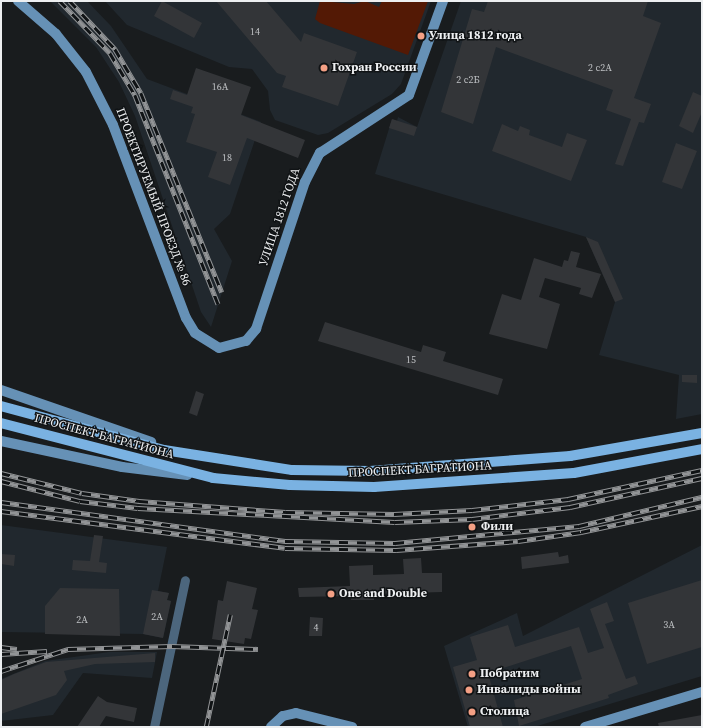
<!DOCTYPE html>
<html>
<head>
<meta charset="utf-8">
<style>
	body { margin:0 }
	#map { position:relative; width:703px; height:728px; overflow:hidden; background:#191c1e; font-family:"Source Serif 4",serif }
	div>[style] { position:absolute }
	.built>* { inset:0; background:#21282e }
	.green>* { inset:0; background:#531905 }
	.building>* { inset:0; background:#333538 }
	.street>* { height:9px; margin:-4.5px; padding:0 4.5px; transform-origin:4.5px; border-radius:4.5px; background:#4c667d }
	.secondary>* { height:10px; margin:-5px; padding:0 5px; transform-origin:5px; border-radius:5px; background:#6691b6 }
	.primary>* { height:10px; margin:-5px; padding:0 5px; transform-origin:5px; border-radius:5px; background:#7ab2e2 }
	.rail>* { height:4.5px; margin-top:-2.25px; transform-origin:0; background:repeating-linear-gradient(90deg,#101315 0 9px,#929496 0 18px); box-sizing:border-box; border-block:1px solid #929496 }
	.dots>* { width:11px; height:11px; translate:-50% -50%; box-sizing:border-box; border:2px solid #101315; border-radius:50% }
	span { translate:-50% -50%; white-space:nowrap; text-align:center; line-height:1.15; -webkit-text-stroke:3px #101315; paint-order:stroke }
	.number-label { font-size:10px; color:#bec0c3 }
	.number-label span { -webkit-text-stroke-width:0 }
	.poi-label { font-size:12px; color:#edeff1; font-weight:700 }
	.left { translate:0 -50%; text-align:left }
	.street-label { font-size:12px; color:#edeff1 }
	.frame { position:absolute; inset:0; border:2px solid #edeff1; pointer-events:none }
</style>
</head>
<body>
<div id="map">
	<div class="built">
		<i style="clip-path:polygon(50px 1px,87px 1px,111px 26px,147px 79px,261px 122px,230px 214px,214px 229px,232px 261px,211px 327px,201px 312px,135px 116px,119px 82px,96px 47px)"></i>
		<i style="clip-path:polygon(105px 1px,431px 1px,401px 84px,392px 94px,328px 133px,318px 135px,275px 120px,270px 110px,268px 91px,252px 69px,229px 67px,127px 25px)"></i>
		<i style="clip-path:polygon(461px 1px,702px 1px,702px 414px,676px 419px,679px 375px,599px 355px,615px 302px,586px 237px,375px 174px,392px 119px,397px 121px,398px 117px,417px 127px)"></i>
		<i style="clip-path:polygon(1px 525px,167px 547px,158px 591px,169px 593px,167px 600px,171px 601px,163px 638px,143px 634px,1px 632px)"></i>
		<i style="clip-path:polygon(702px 545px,702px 676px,534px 727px,468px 727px,444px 646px,517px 613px,523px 636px)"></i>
		<i style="clip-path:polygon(109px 652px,157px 652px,152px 678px,83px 673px,53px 715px,1px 721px,1px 679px,45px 661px)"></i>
	</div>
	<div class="green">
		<i style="clip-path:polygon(320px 1px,354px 4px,365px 1px,379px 7px,382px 1px,428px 1px,408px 55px,320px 23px,315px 19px)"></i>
	</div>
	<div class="building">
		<i style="clip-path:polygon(162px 1px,202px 23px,194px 38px,154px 16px)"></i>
		<i style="clip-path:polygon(216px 1px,266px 1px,301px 42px,304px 33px,357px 52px,338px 106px,282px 87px,286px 76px,277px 73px)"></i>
		<i style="clip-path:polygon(488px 1px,648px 1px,643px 16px,661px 23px,634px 98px,651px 104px,644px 123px,639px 122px,623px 166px,615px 164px,631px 119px,606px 110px,613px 90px,496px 47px,473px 124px,441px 112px,472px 9px,484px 12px)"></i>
		<i style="clip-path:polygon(196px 68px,251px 87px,241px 115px,305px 140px,298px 158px,247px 138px,230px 185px,208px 177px,217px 152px,186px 142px,195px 114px,191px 113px,193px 107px,170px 99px,173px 90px,187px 95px)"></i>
		<i style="clip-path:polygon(693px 92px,702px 96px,702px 112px,693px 133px,679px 126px)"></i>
		<i style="clip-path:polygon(392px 119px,417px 127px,414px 136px,389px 128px)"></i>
		<i style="clip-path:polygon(502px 124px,518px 131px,520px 126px,530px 130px,529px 135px,562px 147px,567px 133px,587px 140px,571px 181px,492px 151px)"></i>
		<i style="clip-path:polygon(676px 143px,697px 151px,682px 189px,662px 182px)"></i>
		<i style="clip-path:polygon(586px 237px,598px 242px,623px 299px,615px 302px)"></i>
		<i style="clip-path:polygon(571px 251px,580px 253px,576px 267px,601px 274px,592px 298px,579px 294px,581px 288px,545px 278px,539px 297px,560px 304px,547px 349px,489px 334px,502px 294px,521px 300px,534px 258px,562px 267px,564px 260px,568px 261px)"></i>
		<i style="clip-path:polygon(325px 322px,421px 352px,423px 345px,446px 352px,443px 361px,503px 379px,498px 395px,318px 341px)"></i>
		<i style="clip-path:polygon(682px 375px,697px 375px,697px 383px,682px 382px)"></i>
		<i style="clip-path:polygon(196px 391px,204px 394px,197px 416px,189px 413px)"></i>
		<i style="clip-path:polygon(94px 535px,103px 536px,99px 562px,107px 563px,106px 573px,72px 570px,73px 560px,90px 561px)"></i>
		<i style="clip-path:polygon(558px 552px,559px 557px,568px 555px,569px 563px,522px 569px,521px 557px)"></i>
		<i style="clip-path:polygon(1px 554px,15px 555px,14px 566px,1px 564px)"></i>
		<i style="clip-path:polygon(421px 558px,422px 573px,442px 573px,442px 592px,374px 594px,374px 600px,351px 600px,350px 596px,299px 597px,298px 588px,350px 586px,349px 566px,373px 565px,373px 575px,404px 574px,403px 559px)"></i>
		<i style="clip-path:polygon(702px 580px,702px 647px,647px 664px,628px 603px)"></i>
		<i style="clip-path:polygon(227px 581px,257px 588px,252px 609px,258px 610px,251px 639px,245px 638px,244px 644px,212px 639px,218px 600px,223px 601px)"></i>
		<i style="clip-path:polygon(60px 588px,119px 589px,120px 636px,45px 634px,45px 606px)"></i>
		<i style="clip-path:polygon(152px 590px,169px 593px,167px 600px,171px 601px,163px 638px,143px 634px)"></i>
		<i style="clip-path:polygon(607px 602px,614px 621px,605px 624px,626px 679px,635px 676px,638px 684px,608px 695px,609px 698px,519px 726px,514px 700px,582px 679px,571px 646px,488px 673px,503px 727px,470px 727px,453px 667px,477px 660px,470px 637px,508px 625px,515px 647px,579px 627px,588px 653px,604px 648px,590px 609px)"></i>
		<i style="clip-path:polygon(310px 617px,323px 618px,322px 636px,309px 636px)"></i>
		<i style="clip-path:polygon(155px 653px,155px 662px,95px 664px,64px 671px,67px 680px,56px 695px,1px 714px,1px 680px,14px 674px,46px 662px)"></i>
		<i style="clip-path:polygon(98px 696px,107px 702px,137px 708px,134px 722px,106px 716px,99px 727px,77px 727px)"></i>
		<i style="clip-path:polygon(702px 715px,702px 727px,659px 727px,658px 723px)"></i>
	</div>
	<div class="street">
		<i style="left:154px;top:727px;width:150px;rotate:-78.1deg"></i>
	</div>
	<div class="secondary">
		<i style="left:18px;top:1px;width:50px;rotate:41deg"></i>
		<i style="left:56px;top:34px;width:48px;rotate:51.7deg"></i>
		<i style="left:86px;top:72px;width:59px;rotate:63deg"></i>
		<i style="left:113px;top:125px;width:206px;rotate:69.3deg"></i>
		<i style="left:186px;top:318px;width:17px;rotate:59deg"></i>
		<i style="left:195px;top:333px;width:28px;rotate:32deg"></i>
		<i style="left:219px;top:348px;width:28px;rotate:-15deg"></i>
		<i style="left:246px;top:341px;width:16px;rotate:-50deg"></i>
		<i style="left:256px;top:329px;width:155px;rotate:-71.6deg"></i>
		<i style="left:305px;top:182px;width:33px;rotate:-63deg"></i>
		<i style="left:320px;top:153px;width:106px;rotate:-33.1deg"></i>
		<i style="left:409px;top:95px;width:100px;rotate:-70.1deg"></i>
		<i style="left:1px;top:390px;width:159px;rotate:19.1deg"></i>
		<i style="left:1px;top:441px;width:124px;rotate:12.1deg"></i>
		<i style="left:122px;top:467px;width:66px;rotate:6.9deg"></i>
		<i style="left:271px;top:727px;width:16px;rotate:-43deg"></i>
		<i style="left:283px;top:716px;width:13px;rotate:-13deg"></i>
		<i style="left:296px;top:713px;width:58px;rotate:14deg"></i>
		<i style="left:585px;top:727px;width:122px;rotate:-16.7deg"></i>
	</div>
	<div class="primary">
		<i style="left:1px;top:406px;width:169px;rotate:15.1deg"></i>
		<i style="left:164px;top:450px;width:130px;rotate:8.9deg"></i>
		<i style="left:292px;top:470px;width:78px;rotate:0.7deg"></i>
		<i style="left:370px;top:471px;width:201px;rotate:-4.3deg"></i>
		<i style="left:570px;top:456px;width:134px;rotate:-9.9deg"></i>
		<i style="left:1px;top:423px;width:219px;rotate:14.5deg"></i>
		<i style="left:213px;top:478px;width:77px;rotate:5.2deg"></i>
		<i style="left:290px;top:485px;width:84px;rotate:1.4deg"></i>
		<i style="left:374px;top:487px;width:200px;rotate:-4deg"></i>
		<i style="left:574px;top:473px;width:130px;rotate:-10.6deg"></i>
	</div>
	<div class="rail">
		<i style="left:60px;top:1px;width:72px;rotate:46.1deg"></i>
		<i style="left:110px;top:53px;width:49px;rotate:59.2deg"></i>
		<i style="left:135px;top:95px;width:225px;rotate:68.3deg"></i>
		<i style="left:70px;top:1px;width:66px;rotate:46.8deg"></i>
		<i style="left:115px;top:49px;width:51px;rotate:59.4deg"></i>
		<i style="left:141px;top:93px;width:215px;rotate:67.9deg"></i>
		<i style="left:1px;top:473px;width:83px;rotate:13.9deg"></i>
		<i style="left:82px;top:493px;width:58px;rotate:8deg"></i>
		<i style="left:139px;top:501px;width:147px;rotate:4.3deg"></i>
		<i style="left:286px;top:512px;width:108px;rotate:1.1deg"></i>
		<i style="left:394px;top:514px;width:78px;rotate:-2.9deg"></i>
		<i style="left:472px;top:510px;width:97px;rotate:-6.5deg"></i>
		<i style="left:568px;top:499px;width:137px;rotate:-12.2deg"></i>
		<i style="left:1px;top:481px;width:81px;rotate:14.2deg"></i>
		<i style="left:80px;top:501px;width:58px;rotate:6.9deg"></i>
		<i style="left:138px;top:508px;width:257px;rotate:3.1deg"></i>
		<i style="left:395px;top:522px;width:77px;rotate:-2.2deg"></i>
		<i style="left:472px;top:519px;width:99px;rotate:-7deg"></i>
		<i style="left:570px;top:507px;width:135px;rotate:-12.4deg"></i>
		<i style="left:1px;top:502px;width:287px;rotate:7.8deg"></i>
		<i style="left:285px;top:541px;width:110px;rotate:1deg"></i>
		<i style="left:395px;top:543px;width:185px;rotate:-5.3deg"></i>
		<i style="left:579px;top:526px;width:126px;rotate:-13.3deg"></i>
		<i style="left:1px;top:511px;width:286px;rotate:7.4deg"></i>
		<i style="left:285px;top:548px;width:111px;rotate:1deg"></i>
		<i style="left:396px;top:550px;width:122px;rotate:-4.2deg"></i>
		<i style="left:518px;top:541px;width:64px;rotate:-8.1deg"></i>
		<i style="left:581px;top:532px;width:124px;rotate:-12.1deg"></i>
		<i style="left:1px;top:647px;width:16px;rotate:7deg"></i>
		<i style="left:1px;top:654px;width:46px;rotate:-3.7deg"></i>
		<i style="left:1px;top:671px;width:71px;rotate:-18.2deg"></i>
		<i style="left:68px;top:649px;width:104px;rotate:-1.7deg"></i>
		<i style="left:172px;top:646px;width:86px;rotate:2deg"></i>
		<i style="left:206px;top:727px;width:115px;rotate:-77.9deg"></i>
	</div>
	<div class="dots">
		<i style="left:421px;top:36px;background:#f39f84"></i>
		<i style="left:324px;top:68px;background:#f39f84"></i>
		<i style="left:472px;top:527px;background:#f39f84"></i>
		<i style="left:331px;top:594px;background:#f39f84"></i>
		<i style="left:472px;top:674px;background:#f39f84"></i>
		<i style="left:469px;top:690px;background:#f39f84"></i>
		<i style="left:472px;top:712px;background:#f39f84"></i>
	</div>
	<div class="number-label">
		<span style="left:255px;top:32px">14</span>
		<span style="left:600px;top:68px">2 с2А</span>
		<span style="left:468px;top:80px">2 с2Б</span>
		<span style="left:220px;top:87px">16А</span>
		<span style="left:227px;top:158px">18</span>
		<span style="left:411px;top:360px">15</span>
		<span style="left:157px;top:617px">2А</span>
		<span style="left:82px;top:620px">2А</span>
		<span style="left:669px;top:625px">3А</span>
		<span style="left:316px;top:628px">4</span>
	</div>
	<div class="poi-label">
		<span class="left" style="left:429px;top:36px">Улица 1812 года</span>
		<span class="left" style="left:332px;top:68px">Гохран России</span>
		<span class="left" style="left:481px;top:527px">Фили</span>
		<span class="left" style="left:339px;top:594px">One and Double</span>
		<span class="left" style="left:480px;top:674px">Побратим</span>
		<span class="left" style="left:477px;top:690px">Инвалиды войны</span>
		<span class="left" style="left:480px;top:712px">Столица</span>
	</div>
	<div class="street-label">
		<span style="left:153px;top:197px;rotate:69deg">ПРОЕКТИРУЕМЫЙ ПРОЕЗД № 86</span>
		<span style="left:280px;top:217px;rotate:-71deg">УЛИЦА 1812 ГОДА</span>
		<span style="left:104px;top:437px;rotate:15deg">ПРОСПЕКТ БАГРАТИОНА</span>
		<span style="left:420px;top:470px;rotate:-3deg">ПРОСПЕКТ БАГРАТИОНА</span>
	</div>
	<div class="frame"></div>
</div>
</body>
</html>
